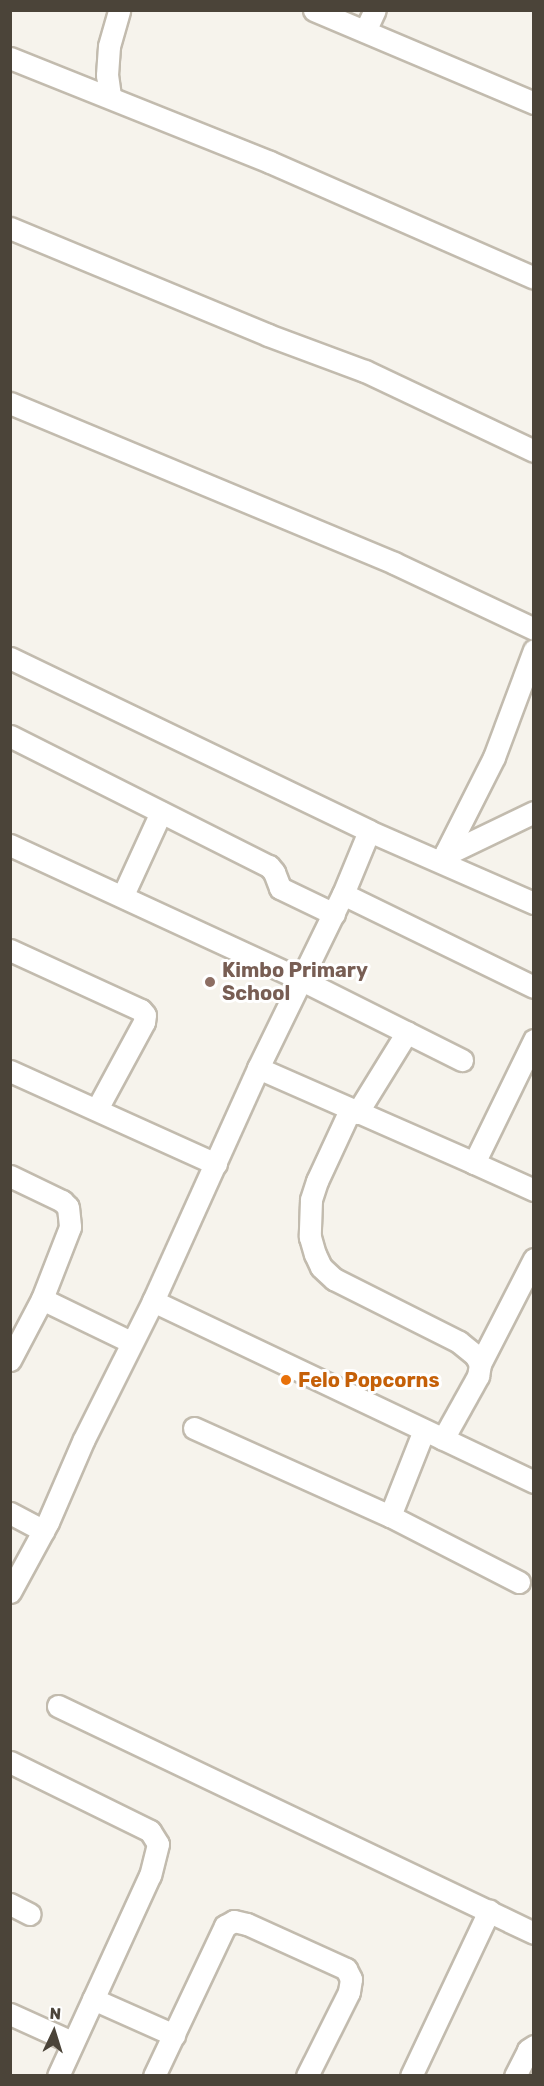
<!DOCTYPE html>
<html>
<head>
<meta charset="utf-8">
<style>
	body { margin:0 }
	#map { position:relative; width:544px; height:2086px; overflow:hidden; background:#f6f3ec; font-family:Rubik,sans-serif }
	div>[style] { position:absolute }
	.roads { filter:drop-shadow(2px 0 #c2bbae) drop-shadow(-2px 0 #c2bbae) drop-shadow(0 2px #c2bbae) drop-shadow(0 -2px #c2bbae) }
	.minor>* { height:21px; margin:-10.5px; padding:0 10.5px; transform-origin:10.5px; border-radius:10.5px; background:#fff }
	.dots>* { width:16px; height:16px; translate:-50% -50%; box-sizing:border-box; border:3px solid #fff; border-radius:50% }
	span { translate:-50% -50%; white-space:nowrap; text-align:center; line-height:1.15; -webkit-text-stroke:6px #fff; paint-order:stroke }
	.education-label { font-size:20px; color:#785e54; font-weight:700 }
	.left { translate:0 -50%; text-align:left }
	.food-label { font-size:20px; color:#c56008; font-weight:700 }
	.frame { position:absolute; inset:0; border:12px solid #4b4439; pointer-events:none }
	.north { position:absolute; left:24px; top:2002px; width:60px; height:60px; -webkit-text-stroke:4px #fff; paint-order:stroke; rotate:4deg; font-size:16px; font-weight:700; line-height:24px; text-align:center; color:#4b4439 }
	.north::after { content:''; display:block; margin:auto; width:21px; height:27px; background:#4b4439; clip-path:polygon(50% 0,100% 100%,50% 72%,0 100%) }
</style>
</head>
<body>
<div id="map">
	<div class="roads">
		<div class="minor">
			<i style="left:314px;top:10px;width:239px;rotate:22.9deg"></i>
			<i style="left:365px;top:31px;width:23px;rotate:-65deg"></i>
			<i style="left:10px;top:58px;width:280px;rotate:21.8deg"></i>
			<i style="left:270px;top:162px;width:288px;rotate:23.7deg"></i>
			<i style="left:110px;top:96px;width:21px;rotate:-98deg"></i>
			<i style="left:107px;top:75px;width:29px;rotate:-86deg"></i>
			<i style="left:109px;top:46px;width:37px;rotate:-74deg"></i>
			<i style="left:10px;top:228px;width:279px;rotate:22.5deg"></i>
			<i style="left:268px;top:335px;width:103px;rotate:20.4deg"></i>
			<i style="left:365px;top:371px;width:187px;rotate:25.3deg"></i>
			<i style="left:10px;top:403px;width:416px;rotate:22.6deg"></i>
			<i style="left:394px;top:563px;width:155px;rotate:25.2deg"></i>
			<i style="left:10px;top:658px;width:399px;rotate:25.7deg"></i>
			<i style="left:369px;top:831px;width:180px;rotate:23.6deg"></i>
			<i style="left:10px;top:736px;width:290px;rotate:26.7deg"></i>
			<i style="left:269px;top:866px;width:8px;rotate:50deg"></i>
			<i style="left:274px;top:872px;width:17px;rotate:69deg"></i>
			<i style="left:280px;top:888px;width:60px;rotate:25.7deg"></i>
			<i style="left:10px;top:845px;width:322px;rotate:24.8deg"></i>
			<i style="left:302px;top:980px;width:179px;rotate:26.6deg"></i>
			<i style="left:446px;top:852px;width:7px;rotate:-8deg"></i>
			<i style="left:453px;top:851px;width:90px;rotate:-25.7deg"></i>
			<i style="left:441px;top:862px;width:118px;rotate:-63.2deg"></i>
			<i style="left:494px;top:757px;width:114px;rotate:-69.5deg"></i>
			<i style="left:343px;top:894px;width:212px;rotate:26deg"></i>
			<i style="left:123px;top:895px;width:91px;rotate:-65.4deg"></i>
			<i style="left:10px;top:950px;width:144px;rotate:24.6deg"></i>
			<i style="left:141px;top:1010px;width:6px;rotate:51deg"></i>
			<i style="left:145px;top:1015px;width:7px;rotate:98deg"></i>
			<i style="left:144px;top:1022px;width:99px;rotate:118.4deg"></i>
			<i style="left:534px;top:1040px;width:137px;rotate:116deg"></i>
			<i style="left:474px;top:1163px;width:66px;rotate:24.2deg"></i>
			<i style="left:258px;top:1068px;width:236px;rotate:23.7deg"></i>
			<i style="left:10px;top:1071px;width:226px;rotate:24.3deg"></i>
			<i style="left:350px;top:1110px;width:78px;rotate:114.9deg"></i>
			<i style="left:317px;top:1181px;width:20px;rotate:108deg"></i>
			<i style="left:311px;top:1200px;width:37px;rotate:92deg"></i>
			<i style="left:310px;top:1237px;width:18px;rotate:74deg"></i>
			<i style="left:315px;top:1254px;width:14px;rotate:65deg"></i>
			<i style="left:321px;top:1267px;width:18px;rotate:43deg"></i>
			<i style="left:334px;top:1279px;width:140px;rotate:26.7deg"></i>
			<i style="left:459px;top:1342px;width:21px;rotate:39deg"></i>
			<i style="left:475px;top:1355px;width:10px;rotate:61deg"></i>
			<i style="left:480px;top:1364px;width:12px;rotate:99deg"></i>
			<i style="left:478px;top:1376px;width:72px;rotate:119.1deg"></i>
			<i style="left:357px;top:1113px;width:95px;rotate:-58.3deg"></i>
			<i style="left:10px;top:1176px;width:58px;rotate:25.7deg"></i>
			<i style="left:62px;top:1201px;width:8px;rotate:45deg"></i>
			<i style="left:68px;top:1207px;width:20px;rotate:84deg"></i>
			<i style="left:70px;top:1227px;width:77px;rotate:111.3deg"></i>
			<i style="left:42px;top:1299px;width:69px;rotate:117.7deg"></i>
			<i style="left:42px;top:1299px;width:99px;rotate:25.8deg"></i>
			<i style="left:153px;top:1301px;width:422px;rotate:25.4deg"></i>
			<i style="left:480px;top:1364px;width:118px;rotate:-62.8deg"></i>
			<i style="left:194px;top:1428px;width:215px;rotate:24.2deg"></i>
			<i style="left:390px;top:1516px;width:145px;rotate:27.1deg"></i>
			<i style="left:10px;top:1513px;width:38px;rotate:28deg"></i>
			<i style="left:390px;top:1516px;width:92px;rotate:-68.4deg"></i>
			<i style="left:10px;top:1592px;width:80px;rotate:-61.5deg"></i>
			<i style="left:48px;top:1522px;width:90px;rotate:-66.6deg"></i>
			<i style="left:84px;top:1439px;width:154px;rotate:-63.4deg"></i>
			<i style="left:153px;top:1301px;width:256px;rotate:-65.7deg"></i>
			<i style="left:258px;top:1068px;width:194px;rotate:-64deg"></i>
			<i style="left:343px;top:894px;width:68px;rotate:-67.6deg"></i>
			<i style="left:58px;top:1706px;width:527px;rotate:25.5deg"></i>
			<i style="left:10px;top:1762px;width:156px;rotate:26.2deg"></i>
			<i style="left:150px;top:1831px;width:15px;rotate:58deg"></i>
			<i style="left:158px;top:1844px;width:32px;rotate:104deg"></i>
			<i style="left:150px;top:1875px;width:221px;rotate:114.6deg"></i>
			<i style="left:10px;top:1904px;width:22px;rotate:27deg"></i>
			<i style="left:93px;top:1999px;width:89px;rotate:24deg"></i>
			<i style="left:10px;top:2014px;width:68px;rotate:24.3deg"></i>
			<i style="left:154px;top:2076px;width:166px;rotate:-64.7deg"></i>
			<i style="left:225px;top:1926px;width:10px;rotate:-29deg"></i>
			<i style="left:234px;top:1921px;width:13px;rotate:13deg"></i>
			<i style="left:247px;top:1924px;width:109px;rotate:24.4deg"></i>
			<i style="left:346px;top:1969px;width:11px;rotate:63deg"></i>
			<i style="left:351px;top:1979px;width:13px;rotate:99deg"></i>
			<i style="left:349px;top:1992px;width:94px;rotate:116.6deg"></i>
			<i style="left:411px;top:2076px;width:183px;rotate:-64.7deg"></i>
			<i style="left:515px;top:2076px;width:29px;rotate:-63deg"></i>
			<i style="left:528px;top:2050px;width:7px;rotate:-34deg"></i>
		</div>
	</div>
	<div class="dots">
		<i style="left:210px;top:982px;background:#8d6e63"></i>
		<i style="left:286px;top:1380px;background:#e8710a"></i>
	</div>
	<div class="education-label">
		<span class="left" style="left:222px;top:982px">Kimbo Primary<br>School</span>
	</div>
	<div class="food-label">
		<span class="left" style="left:298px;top:1380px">Felo Popcorns</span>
	</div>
	<div class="frame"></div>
	<div class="north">N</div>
</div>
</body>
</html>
